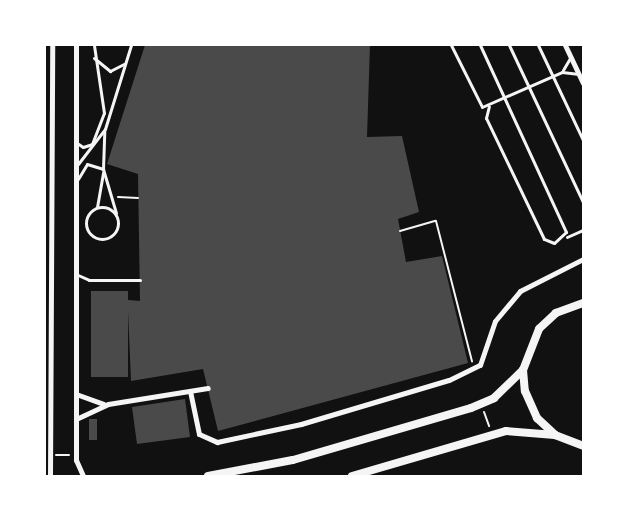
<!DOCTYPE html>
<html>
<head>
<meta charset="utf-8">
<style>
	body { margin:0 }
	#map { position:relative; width:628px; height:521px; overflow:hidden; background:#111; font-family:Commissioner,sans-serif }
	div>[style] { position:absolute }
	.building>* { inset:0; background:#4a4a4a }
	.path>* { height:2px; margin:-1px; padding:0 1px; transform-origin:1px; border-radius:1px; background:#f5f5f5 }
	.service>* { height:3px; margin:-1.5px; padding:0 1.5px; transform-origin:1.5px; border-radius:1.5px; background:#f5f5f5 }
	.service>.ring { margin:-1.5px; padding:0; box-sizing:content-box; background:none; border:3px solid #f5f5f5; border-radius:50% }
	.minor>* { height:5px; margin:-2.5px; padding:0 2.5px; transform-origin:2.5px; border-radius:2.5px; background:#f5f5f5 }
	.primary>* { height:8px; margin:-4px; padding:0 4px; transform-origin:4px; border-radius:4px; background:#f5f5f5 }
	span { translate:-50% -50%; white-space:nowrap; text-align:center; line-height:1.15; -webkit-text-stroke:6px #fff; paint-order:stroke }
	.frame { position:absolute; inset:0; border:46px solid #fff; pointer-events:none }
</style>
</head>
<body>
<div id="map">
	<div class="building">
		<i style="clip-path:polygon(145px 45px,370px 45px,367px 137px,402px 136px,419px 212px,398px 219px,406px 262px,442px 256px,468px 363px,218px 431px,203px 369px,131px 381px,128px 311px,128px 377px,91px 377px,91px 291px,128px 291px,128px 300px,140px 301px,138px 174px,107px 164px)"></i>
		<i style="clip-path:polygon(185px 399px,190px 437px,137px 444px,132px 407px)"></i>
		<i style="clip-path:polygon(89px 419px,97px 419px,97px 440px,89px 440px)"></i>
	</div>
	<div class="path">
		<i style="left:118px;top:197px;width:20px;rotate:3deg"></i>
		<i style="left:400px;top:231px;width:37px;rotate:-16deg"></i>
		<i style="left:436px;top:221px;width:145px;rotate:75.6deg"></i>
		<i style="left:484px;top:412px;width:15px;rotate:70deg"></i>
		<i style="left:56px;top:455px;width:13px"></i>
	</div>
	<div class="service">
		<i style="left:451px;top:45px;width:69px;rotate:63.4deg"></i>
		<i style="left:482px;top:107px;width:87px;rotate:-23.6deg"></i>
		<i style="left:562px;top:72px;width:17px;rotate:7deg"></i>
		<i style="left:480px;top:45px;width:206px;rotate:65.3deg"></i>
		<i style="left:566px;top:232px;width:16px;rotate:137deg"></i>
		<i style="left:554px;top:243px;width:11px;rotate:-158deg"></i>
		<i style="left:544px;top:239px;width:134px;rotate:-115.6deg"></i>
		<i style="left:486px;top:118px;width:12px;rotate:-76deg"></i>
		<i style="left:509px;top:45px;width:174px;rotate:64.8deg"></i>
		<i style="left:538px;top:45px;width:105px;rotate:64.7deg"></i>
		<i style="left:94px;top:58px;width:21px;rotate:39deg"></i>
		<i style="left:110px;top:71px;width:16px;rotate:-27deg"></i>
		<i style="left:563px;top:70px;width:14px;rotate:-60deg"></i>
		<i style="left:77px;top:143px;width:7px;rotate:34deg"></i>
		<i style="left:83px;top:147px;width:9px;rotate:-18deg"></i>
		<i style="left:92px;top:144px;width:33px;rotate:-69deg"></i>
		<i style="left:104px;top:113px;width:69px;rotate:-98.4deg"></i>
		<i style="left:78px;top:164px;width:44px;rotate:-52.4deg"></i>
		<i style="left:105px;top:129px;width:88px;rotate:-72.8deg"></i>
		<i style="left:103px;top:169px;width:46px;rotate:73.5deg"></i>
		<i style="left:78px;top:179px;width:17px;rotate:-59deg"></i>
		<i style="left:87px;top:164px;width:17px;rotate:17deg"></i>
		<i style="left:103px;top:169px;width:38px;rotate:-88deg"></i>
		<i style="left:97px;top:207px;width:35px;rotate:-80deg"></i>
		<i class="ring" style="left:86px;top:207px;width:29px;height:29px"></i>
		<i style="left:567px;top:237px;width:17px;rotate:-24deg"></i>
		<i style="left:78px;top:275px;width:12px;rotate:24deg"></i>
		<i style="left:89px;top:280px;width:51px"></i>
	</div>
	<div class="minor">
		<i style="left:76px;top:45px;width:415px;rotate:90deg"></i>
		<i style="left:76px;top:460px;width:17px;rotate:66deg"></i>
		<i style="left:565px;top:45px;width:42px;rotate:64.7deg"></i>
		<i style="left:190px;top:391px;width:44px;rotate:78.2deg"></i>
		<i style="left:199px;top:434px;width:20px;rotate:24deg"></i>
		<i style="left:217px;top:442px;width:86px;rotate:-12.1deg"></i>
		<i style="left:301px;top:424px;width:154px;rotate:-16.6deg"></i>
		<i style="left:449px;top:380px;width:34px;rotate:-26deg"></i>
		<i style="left:480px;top:365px;width:46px;rotate:-71.2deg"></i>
		<i style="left:495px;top:321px;width:39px;rotate:-50deg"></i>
		<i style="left:520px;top:291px;width:71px;rotate:-26.9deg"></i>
		<i style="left:76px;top:394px;width:29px;rotate:20deg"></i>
		<i style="left:76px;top:419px;width:35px;rotate:-25deg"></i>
		<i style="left:108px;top:404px;width:101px;rotate:-9.1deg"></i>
		<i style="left:50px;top:476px;width:431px;rotate:-89.7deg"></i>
	</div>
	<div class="primary">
		<i style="left:583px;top:303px;width:29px;rotate:160deg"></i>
		<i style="left:556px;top:313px;width:23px;rotate:137deg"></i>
		<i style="left:539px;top:329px;width:44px;rotate:111.3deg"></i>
		<i style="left:523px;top:370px;width:21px;rotate:85deg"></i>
		<i style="left:525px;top:391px;width:30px;rotate:66deg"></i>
		<i style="left:537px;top:418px;width:25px;rotate:43deg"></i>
		<i style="left:555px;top:435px;width:30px;rotate:21deg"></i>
		<i style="left:208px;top:476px;width:86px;rotate:-10.7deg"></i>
		<i style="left:293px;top:460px;width:185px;rotate:-16.3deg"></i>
		<i style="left:471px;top:408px;width:25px;rotate:-23deg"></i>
		<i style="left:494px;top:398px;width:40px;rotate:-44deg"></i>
		<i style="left:352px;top:476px;width:160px;rotate:-16.3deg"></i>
		<i style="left:506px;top:431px;width:49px;rotate:4.7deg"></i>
	</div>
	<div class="frame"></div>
</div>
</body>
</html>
